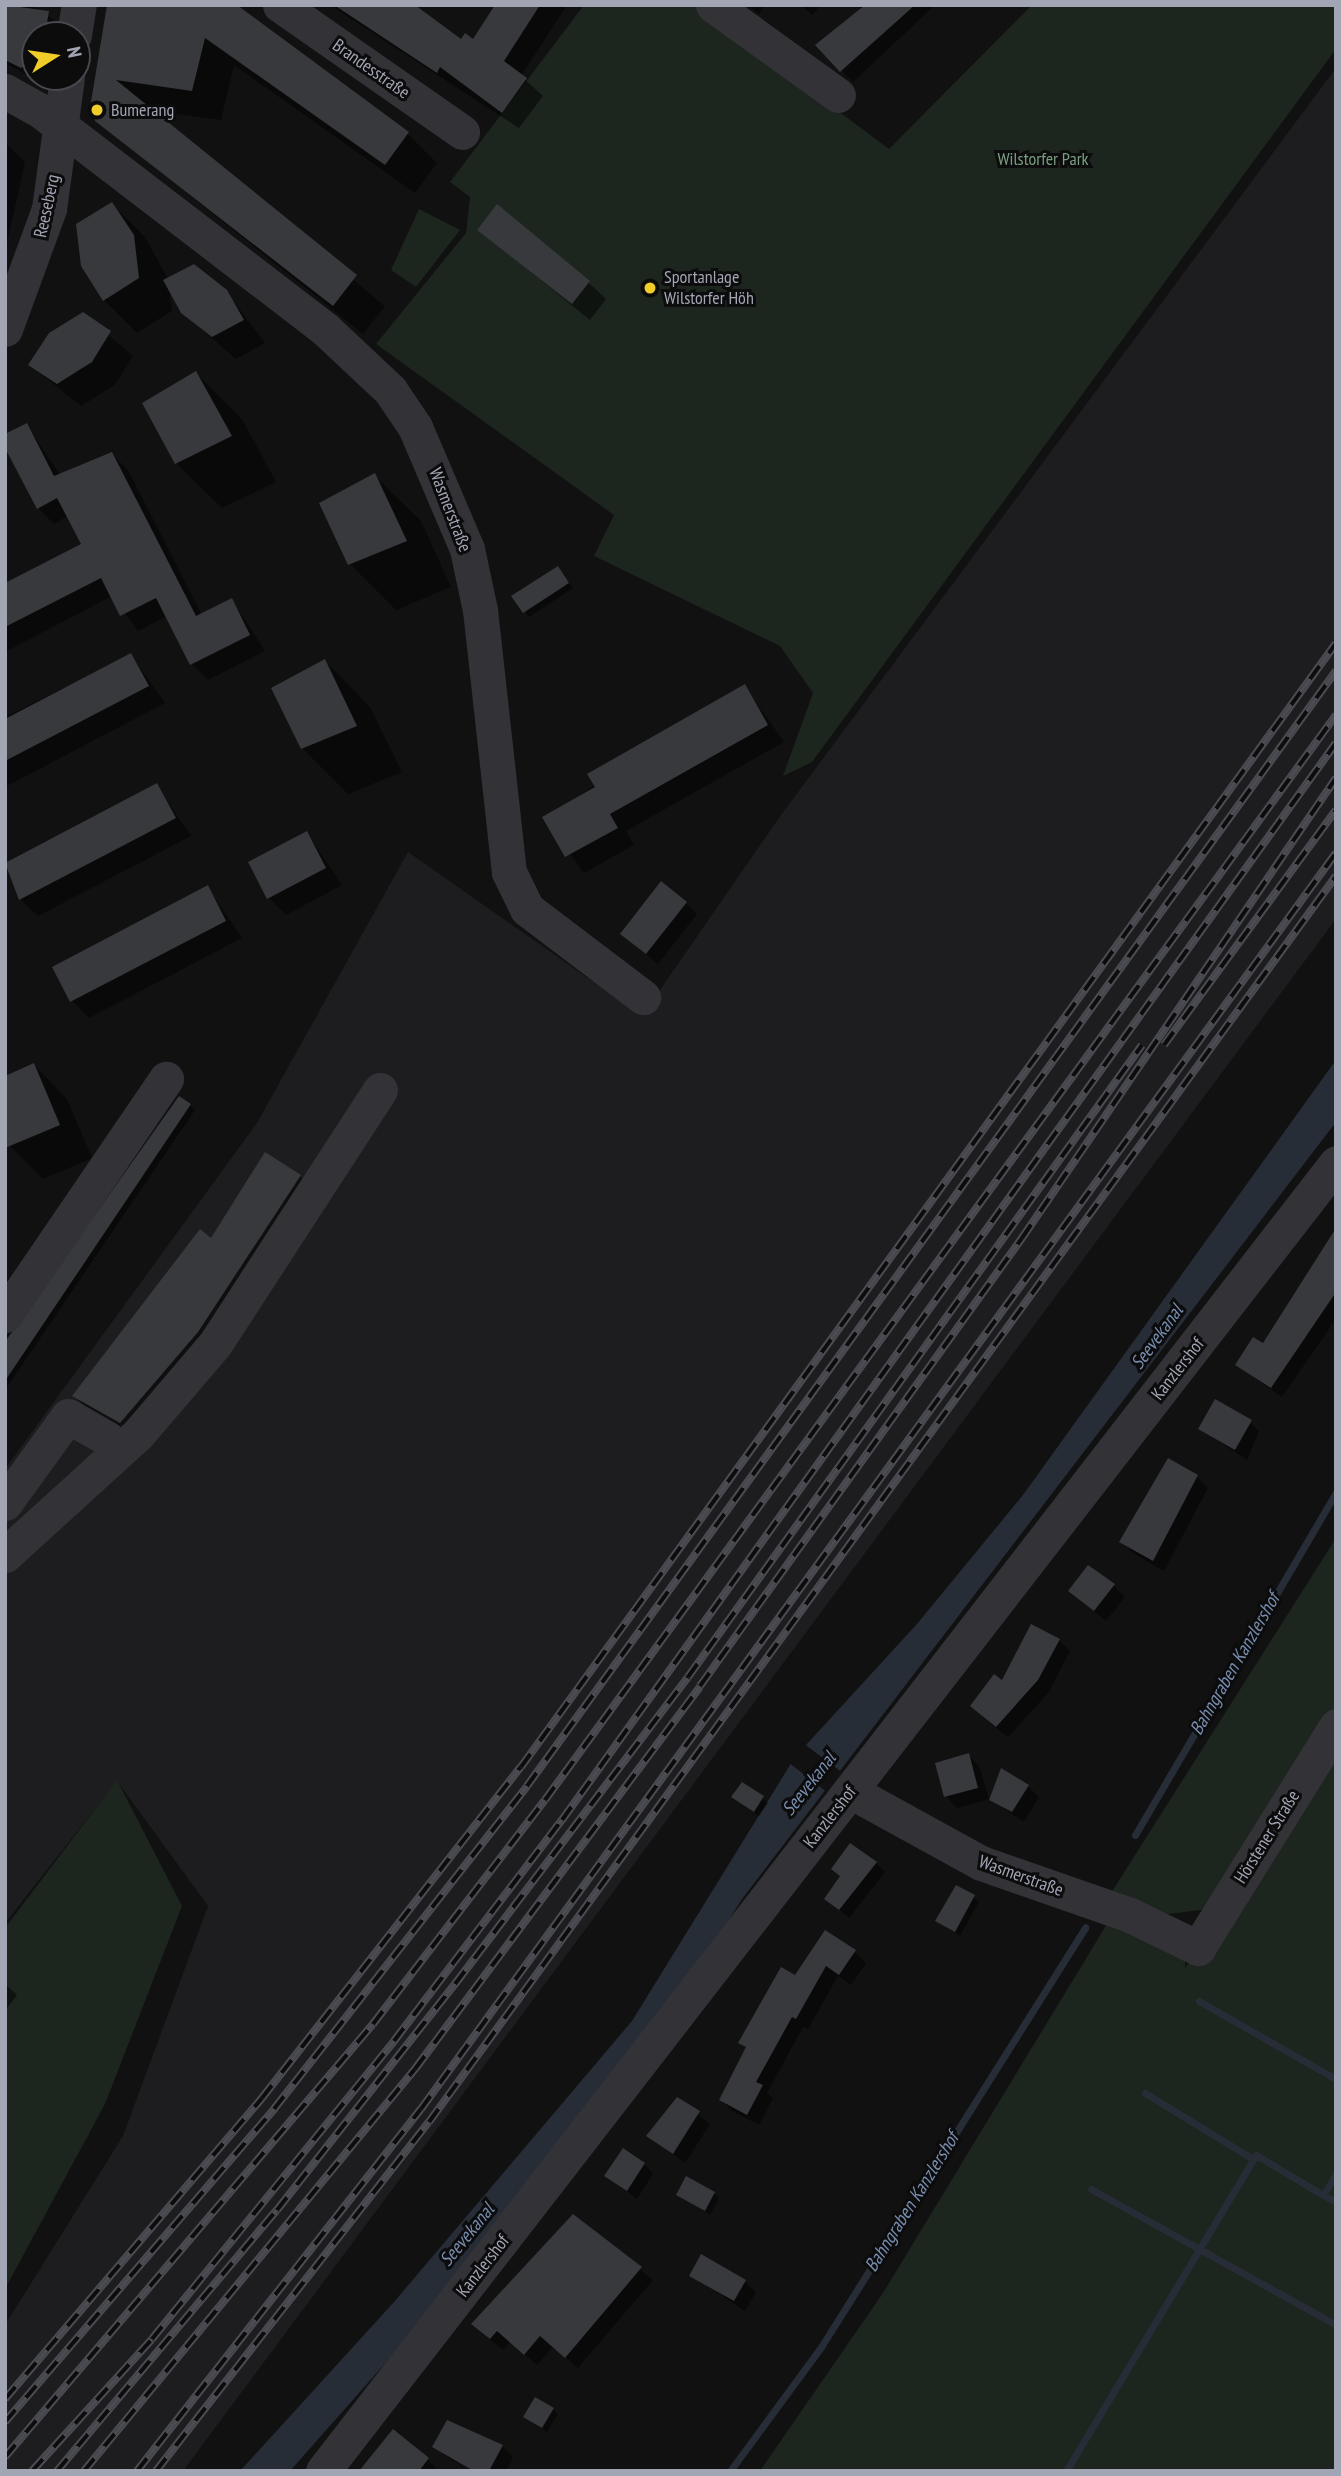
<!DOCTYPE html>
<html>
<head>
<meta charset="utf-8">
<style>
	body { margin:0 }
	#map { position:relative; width:1341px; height:2476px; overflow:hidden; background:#111112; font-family:"PT Sans Narrow",sans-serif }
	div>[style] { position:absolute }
	.built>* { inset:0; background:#1d1d1f }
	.green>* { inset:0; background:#1d251f }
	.water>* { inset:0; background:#272d36 }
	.pier>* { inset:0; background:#111112 }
	.shadow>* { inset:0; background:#0007 }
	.stream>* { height:7px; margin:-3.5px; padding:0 3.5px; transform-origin:3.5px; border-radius:3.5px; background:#272d36 }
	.building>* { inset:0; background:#38393d }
	.minor>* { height:35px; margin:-17.5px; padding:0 17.5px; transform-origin:17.5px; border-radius:17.5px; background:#323237 }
	.rail>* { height:8px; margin-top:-4px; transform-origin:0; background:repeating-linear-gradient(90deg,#0c0c0d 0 16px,#4b4c52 0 32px); box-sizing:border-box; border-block:2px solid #4b4c52 }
	.dots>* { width:19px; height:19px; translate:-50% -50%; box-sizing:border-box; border:4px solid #0c0c0d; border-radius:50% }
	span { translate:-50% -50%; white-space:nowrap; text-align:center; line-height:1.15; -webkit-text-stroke:6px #0c0c0d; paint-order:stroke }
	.street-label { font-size:18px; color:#a2a5b3 }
	.poi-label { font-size:18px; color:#a2a5b3 }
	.left { translate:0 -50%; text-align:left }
	.park-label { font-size:18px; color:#799e81 }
	.water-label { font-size:19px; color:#788daf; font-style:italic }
	.frame { position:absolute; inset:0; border:7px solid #a2a5b3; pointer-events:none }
	.north { position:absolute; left:21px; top:21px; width:70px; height:70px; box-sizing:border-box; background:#0c0c0d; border:2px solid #48494f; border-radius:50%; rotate:78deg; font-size:19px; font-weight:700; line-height:28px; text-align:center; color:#a2a5b3 }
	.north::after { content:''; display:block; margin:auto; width:24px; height:32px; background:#f1cd2a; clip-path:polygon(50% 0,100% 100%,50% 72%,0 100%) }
</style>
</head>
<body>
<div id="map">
	<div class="built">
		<i style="clip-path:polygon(1336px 68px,1336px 919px,183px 2471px,5px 2471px,5px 2325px,123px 2136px,208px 1906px,117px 1781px,5px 1923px,5px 1469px,257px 1123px,408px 852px,642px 1016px,781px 815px)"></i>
	</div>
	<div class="green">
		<i style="clip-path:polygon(584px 5px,696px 5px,889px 149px,1032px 5px,1336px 5px,1336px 49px,812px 762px,783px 776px,813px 693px,780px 646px,594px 556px,614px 515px,376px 344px,466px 233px,470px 197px,450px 182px)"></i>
		<i style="clip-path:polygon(419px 209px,460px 230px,416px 287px,391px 270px)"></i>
		<i style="clip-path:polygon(1336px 1538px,1336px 1707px,1208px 1909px,1161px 1915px,1111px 1893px)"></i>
		<i style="clip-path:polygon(1336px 1737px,1336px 2471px,760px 2471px,883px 2293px,1110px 1919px,1185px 1960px,1185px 1968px)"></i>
		<i style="clip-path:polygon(117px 1780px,182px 1906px,105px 2104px,5px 2289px,5px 1928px)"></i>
	</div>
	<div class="water">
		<i style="clip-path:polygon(1336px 1060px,1336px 1122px,742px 1899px,691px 1980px,389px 2359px,290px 2471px,240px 2471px,394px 2302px,632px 2021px,795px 1757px,917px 1624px,1023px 1495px)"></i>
	</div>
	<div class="pier">
		<i style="clip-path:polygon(803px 1743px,843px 1773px,828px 1793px,788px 1762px)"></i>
	</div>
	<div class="shadow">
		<i style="clip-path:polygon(5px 5px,32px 5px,59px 24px,57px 35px,35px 35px,33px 78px,5px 63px)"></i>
		<i style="clip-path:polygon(110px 5px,233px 5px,407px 133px,437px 163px,415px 193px,234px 65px,221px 120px,149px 110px,385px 306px,363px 334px,96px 120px)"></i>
		<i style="clip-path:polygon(330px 5px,410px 5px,461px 41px,474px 41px,497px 5px,567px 5px,521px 76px,543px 96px,519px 128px)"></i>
		<i style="clip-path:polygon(747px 5px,765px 5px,759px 14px)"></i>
		<i style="clip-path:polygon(800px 5px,820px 5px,813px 15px)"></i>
		<i style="clip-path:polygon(858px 5px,935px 5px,853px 82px,820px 49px,862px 10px)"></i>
		<i style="clip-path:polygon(5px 143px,25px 162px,5px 252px)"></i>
		<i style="clip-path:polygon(112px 204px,145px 237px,168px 279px,226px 291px,265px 343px,236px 359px,182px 312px,169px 287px,172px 311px,137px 333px,104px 300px)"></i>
		<i style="clip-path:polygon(479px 230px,588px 282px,606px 299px,590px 320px)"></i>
		<i style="clip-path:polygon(83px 314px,133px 356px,115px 385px,81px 406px,30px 365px)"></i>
		<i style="clip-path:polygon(196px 373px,242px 419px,276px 482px,222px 508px,176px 463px)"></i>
		<i style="clip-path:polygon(27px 425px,60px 475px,112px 454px,128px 470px,202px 615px,232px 600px,265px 651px,208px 680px,192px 664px,167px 616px,138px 631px,112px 596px,5px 652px,5px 584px,83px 545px,68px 516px,54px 524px,38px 508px)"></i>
		<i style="clip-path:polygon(375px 476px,421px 521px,451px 587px,396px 610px,350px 564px,322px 504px)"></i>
		<i style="clip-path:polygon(558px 568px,573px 588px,529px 617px,514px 597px)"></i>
		<i style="clip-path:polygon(131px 655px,165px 703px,5px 787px,5px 717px)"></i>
		<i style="clip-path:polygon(325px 661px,370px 707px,402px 772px,348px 794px,302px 748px)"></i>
		<i style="clip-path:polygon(745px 687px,784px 742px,626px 831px,634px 845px,584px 873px,545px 818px)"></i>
		<i style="clip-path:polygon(157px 786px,191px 836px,38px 916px,20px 899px,5px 865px)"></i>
		<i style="clip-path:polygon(307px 833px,342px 885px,286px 915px,269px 898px)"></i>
		<i style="clip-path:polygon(208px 888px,242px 938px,89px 1018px,72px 1001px)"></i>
		<i style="clip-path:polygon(686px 903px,697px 914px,658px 964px,622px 934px)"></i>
		<i style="clip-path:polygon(34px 1065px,67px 1099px,92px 1158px,43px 1179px,10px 1146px)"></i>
		<i style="clip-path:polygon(190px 1105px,195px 1110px,5px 1390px,5px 1347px)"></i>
		<i style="clip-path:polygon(300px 1176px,323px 1199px,147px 1442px,97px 1418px,74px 1396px)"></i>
		<i style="clip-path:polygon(1336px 1232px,1336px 1319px,1282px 1397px,1237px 1365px,1263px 1346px)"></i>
		<i style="clip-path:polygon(1248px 1420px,1259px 1431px,1247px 1460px,1201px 1429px)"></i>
		<i style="clip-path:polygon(1197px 1477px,1208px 1488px,1164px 1571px,1133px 1553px,1122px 1542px)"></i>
		<i style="clip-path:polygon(1113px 1585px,1125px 1597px,1106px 1621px,1070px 1591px)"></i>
		<i style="clip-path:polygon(1059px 1640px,1070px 1651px,1049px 1692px,1008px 1737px,983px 1717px)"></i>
		<i style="clip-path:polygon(968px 1755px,979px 1766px,989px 1799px,957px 1808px,946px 1796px)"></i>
		<i style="clip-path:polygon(742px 1784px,768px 1803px,759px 1816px,733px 1797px)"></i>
		<i style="clip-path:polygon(1028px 1786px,1039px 1797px,1024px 1822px,991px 1800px)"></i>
		<i style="clip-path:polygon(876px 1863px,885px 1872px,849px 1918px,826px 1898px,842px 1877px)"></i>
		<i style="clip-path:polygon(957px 1887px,979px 1902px,960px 1936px,937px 1921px)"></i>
		<i style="clip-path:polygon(855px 1952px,866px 1963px,851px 1985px,838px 1976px,808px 2029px,803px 2027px,767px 2093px,773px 2098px,759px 2125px,732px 2111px,721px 2099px,747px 2049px,740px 2043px,796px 1978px)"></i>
		<i style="clip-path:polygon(5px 1984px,17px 1995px,7px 2008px,5px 2006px)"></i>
		<i style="clip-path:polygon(678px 2099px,710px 2124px,685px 2163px,649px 2136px)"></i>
		<i style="clip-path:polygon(644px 2164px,653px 2174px,637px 2199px,607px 2176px)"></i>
		<i style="clip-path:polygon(714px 2193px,719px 2198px,710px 2215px,678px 2194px)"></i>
		<i style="clip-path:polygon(574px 2216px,653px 2280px,578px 2368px,553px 2347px,537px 2365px,510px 2342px,503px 2350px,486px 2336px)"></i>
		<i style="clip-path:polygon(691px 2275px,744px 2281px,756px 2292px,745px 2311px)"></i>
		<i style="clip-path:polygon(553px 2409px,558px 2414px,547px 2432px,525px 2417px)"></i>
		<i style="clip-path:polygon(394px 2432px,428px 2460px,439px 2471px,362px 2471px)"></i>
		<i style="clip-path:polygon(502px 2446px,513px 2457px,506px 2471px,478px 2471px,445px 2453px,468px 2471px,434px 2447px)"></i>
	</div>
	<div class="stream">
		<i style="left:1135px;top:1835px;width:397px;rotate:-59.6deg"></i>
		<i style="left:1199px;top:2001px;width:158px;rotate:29.7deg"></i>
		<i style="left:1145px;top:2093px;width:127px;rotate:31.4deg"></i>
		<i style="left:1091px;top:2189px;width:280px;rotate:29deg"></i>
		<i style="left:1323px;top:2195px;width:15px;rotate:28deg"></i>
		<i style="left:730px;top:2471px;width:154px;rotate:-53.7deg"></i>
		<i style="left:821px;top:2347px;width:496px;rotate:-57.8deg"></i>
		<i style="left:1066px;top:2471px;width:369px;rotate:-59deg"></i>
		<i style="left:1256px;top:2155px;width:78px;rotate:30.8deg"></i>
		<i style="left:1323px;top:2195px;width:25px;rotate:-58deg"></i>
	</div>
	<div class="building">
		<i style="clip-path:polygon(5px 5px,49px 11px,45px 35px,34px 35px,30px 63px,21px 68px,5px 60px)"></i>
		<i style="clip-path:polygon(107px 5px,237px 5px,409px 132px,385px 165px,205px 38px,192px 91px,116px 80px,357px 275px,333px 306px,95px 121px,90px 108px)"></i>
		<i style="clip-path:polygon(334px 5px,415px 5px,461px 39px,465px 33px,473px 39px,495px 5px,540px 5px,504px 61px,527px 78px,502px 113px,440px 67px,437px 73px)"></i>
		<i style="clip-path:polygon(865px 5px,915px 5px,840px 72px,815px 45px)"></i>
		<i style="clip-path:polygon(112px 202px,134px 235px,139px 278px,103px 301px,81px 266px,76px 224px)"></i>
		<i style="clip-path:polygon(497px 204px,590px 281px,572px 304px,477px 230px)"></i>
		<i style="clip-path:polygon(194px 264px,227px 290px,244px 320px,212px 337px,181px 313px,163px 280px)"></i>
		<i style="clip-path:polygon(83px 312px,111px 331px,92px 362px,57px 384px,28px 365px,49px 333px)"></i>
		<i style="clip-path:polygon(196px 371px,232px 436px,175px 464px,142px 403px)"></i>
		<i style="clip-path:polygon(27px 423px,54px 476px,112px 452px,196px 616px,232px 598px,250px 635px,190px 665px,156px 598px,120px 616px,101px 578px,5px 627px,5px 583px,81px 544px,57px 498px,37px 509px,5px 448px,5px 434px)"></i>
		<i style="clip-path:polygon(375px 473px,407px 541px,348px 565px,319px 503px)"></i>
		<i style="clip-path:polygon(558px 566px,569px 583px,523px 613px,511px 596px)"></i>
		<i style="clip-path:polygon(131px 653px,149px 686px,5px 761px,5px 719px)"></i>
		<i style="clip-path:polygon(325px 659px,357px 726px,301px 749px,271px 688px)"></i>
		<i style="clip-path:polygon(745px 684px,768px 725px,610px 814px,618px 828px,565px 857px,542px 817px,595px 787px,587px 774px)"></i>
		<i style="clip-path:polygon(157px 783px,176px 818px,19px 900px,5px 863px)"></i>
		<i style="clip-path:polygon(307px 831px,326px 868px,267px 899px,248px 862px)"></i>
		<i style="clip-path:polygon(661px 881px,687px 902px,646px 954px,620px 934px)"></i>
		<i style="clip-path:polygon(208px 885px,226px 921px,70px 1002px,52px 967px)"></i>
		<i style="clip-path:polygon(34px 1063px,60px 1125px,5px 1148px,5px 1076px)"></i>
		<i style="clip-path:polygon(179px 1096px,191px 1104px,5px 1381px,5px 1342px)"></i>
		<i style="clip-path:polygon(265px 1152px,301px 1175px,198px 1332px,120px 1423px,72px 1396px,200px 1229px,211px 1238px)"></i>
		<i style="clip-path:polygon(1336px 1228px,1336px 1292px,1271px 1388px,1235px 1365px,1253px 1337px,1263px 1343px)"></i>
		<i style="clip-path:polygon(1215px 1399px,1252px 1420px,1235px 1450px,1198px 1429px)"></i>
		<i style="clip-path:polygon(1168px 1458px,1198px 1475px,1153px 1561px,1119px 1542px)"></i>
		<i style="clip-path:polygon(1088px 1565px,1115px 1584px,1094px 1611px,1068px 1591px)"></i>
		<i style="clip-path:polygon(1031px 1624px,1060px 1639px,1038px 1680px,996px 1727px,970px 1706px,994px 1674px,1002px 1680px)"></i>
		<i style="clip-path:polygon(969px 1753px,978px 1788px,944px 1797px,935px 1763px)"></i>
		<i style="clip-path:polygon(1001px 1768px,1029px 1785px,1012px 1812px,989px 1800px)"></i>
		<i style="clip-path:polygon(742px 1782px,764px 1796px,754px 1812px,731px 1797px)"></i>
		<i style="clip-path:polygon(850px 1843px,877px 1862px,839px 1910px,824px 1899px,840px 1876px,831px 1869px)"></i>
		<i style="clip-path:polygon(956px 1885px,975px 1895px,955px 1932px,935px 1921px)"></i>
		<i style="clip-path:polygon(825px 1930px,856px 1950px,839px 1975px,826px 1966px,796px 2019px,792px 2017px,756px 2082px,763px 2085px,747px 2115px,719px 2100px,746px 2047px,738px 2043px,781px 1967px,795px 1975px)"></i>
		<i style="clip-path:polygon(677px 2097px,700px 2111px,673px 2154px,646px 2136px)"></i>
		<i style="clip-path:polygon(623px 2148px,645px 2163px,627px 2191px,604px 2176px)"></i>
		<i style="clip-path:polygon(686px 2176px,715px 2192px,705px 2211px,676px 2195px)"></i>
		<i style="clip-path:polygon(573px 2214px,642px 2267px,565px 2358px,540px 2336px,524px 2355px,497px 2331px,490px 2339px,471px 2324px)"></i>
		<i style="clip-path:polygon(701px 2254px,746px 2280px,734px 2301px,689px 2276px)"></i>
		<i style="clip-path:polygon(535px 2397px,554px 2408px,542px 2428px,523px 2417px)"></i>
		<i style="clip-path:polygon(447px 2420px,503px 2445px,489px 2471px,474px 2471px,432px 2447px)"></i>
		<i style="clip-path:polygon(393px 2429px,429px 2458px,419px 2471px,359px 2471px)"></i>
	</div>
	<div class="minor">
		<i style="left:280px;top:5px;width:222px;rotate:34.9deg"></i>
		<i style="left:713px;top:5px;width:154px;rotate:35.8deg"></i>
		<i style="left:74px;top:35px;width:30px;rotate:-81deg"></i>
		<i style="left:5px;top:91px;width:41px;rotate:29.1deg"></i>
		<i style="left:41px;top:111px;width:357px;rotate:37.5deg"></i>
		<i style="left:324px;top:328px;width:91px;rotate:43.2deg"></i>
		<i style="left:390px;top:390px;width:45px;rotate:56deg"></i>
		<i style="left:415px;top:427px;width:133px;rotate:66.9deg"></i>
		<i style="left:467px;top:549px;width:62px;rotate:78deg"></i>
		<i style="left:480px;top:610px;width:264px;rotate:83.7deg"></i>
		<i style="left:509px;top:872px;width:41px;rotate:64.1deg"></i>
		<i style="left:527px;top:909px;width:146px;rotate:37.2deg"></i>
		<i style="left:5px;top:329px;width:128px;rotate:-69.9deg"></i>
		<i style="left:49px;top:209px;width:133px;rotate:-82.2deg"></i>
		<i style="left:5px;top:1315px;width:286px;rotate:-55.7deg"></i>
		<i style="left:5px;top:1503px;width:107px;rotate:-54.1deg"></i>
		<i style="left:68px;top:1416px;width:46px;rotate:29.9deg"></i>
		<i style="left:5px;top:1555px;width:180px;rotate:-42.3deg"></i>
		<i style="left:138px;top:1434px;width:118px;rotate:-49.5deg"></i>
		<i style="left:215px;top:1344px;width:303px;rotate:-57deg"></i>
		<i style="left:850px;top:1791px;width:149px;rotate:28.8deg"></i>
		<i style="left:981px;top:1863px;width:158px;rotate:19.2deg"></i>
		<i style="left:1130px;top:1915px;width:76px;rotate:25.9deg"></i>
		<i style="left:1198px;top:1948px;width:261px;rotate:-58.1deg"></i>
		<i style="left:323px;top:2471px;width:1654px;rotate:-52.24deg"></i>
	</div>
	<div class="rail">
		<i style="left:1164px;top:1045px;width:291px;rotate:-53.8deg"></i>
		<i style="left:5px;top:2399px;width:396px;rotate:-49.5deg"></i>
		<i style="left:262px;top:2098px;width:420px;rotate:-52deg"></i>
		<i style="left:521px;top:1767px;width:1388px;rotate:-54.05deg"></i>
		<i style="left:5px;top:2422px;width:413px;rotate:-49.3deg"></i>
		<i style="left:274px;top:2109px;width:410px;rotate:-51.9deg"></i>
		<i style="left:527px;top:1786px;width:1378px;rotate:-54.04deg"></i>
		<i style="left:5px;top:2457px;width:568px;rotate:-49.64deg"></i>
		<i style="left:373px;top:2024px;width:282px;rotate:-52.5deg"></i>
		<i style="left:545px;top:1800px;width:1343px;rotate:-53.91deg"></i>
		<i style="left:32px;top:2471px;width:178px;rotate:-47.7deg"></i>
		<i style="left:152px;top:2339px;width:384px;rotate:-50.9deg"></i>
		<i style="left:394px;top:2041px;width:278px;rotate:-52.8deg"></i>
		<i style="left:562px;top:1820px;width:1326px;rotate:-54.3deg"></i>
		<i style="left:57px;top:2471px;width:341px;rotate:-49.9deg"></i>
		<i style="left:277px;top:2210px;width:288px;rotate:-51.8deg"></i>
		<i style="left:455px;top:1984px;width:385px;rotate:-52.8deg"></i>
		<i style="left:688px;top:1677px;width:778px;rotate:-54.31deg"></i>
		<i style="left:84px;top:2471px;width:521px;rotate:-50.53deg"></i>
		<i style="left:415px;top:2069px;width:477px;rotate:-53.3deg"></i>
		<i style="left:700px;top:1686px;width:552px;rotate:-54.29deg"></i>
		<i style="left:1022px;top:1238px;width:557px;rotate:-55.68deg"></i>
		<i style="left:137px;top:2471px;width:460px;rotate:-51.9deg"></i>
		<i style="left:421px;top:2109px;width:1554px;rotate:-53.93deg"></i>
		<i style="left:156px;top:2471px;width:443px;rotate:-52deg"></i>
		<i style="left:429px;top:2122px;width:1541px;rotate:-53.95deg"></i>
	</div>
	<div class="dots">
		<i style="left:97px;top:110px;background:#f1cd2a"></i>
		<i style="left:650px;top:288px;background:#f1cd2a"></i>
	</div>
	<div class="street-label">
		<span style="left:371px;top:69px;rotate:35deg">Brandesstraße</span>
		<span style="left:47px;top:206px;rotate:-78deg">Reeseberg</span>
		<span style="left:450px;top:510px;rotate:69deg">Wasmerstraße</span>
		<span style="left:1178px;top:1369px;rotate:-52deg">Kanzlershof</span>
		<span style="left:830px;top:1817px;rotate:-52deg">Kanzlershof</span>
		<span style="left:1267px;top:1837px;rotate:-58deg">Hörstener Straße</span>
		<span style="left:1021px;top:1876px;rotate:20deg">Wasmerstraße</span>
		<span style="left:483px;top:2266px;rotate:-52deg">Kanzlershof</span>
	</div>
	<div class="poi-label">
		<span class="left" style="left:111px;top:110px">Bumerang</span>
		<span class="left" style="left:664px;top:288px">Sportanlage<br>Wilstorfer Höh</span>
	</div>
	<div class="park-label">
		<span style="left:1043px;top:159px">Wilstorfer Park</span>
	</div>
	<div class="water-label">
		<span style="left:1157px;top:1337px;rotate:-54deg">Seevekanal</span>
		<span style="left:1235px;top:1664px;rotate:-60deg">Bahngraben Kanzlershof</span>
		<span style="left:809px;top:1784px;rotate:-52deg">Seevekanal</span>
		<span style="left:912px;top:2202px;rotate:-58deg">Bahngraben Kanzlershof</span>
		<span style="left:467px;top:2235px;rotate:-51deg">Seevekanal</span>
	</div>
	<div class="frame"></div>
	<div class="north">N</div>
</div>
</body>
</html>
